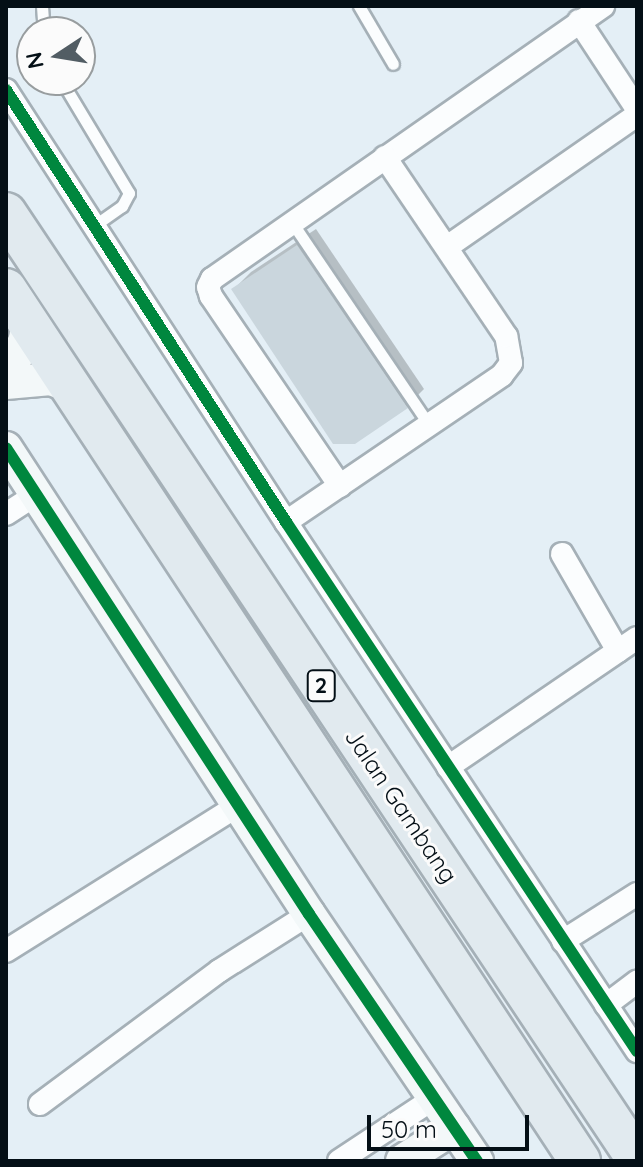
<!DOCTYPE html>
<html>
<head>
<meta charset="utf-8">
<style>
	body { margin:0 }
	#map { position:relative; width:643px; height:1167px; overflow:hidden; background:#e4eff6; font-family:Quicksand,sans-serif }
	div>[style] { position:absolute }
	.shadow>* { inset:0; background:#0003 }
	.building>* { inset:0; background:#cad6dd }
	.roads { filter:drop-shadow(2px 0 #a5b0b7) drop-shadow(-2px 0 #a5b0b7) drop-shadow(0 2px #a5b0b7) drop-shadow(0 -2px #a5b0b7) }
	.lane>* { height:11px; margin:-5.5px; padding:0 5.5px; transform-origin:5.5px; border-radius:5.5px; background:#fbfdfe }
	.street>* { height:22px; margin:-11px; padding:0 11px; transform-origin:11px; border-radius:11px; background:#fbfdfe }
	.secondary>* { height:32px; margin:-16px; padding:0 16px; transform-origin:16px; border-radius:16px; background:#f3f8f9 }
	.highway>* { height:40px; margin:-20px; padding:0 20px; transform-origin:20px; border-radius:20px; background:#e1eaef }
	.cycleway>* { height:12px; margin:-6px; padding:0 6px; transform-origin:6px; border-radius:6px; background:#00873e }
	span { translate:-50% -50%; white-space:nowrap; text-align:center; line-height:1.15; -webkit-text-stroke:6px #fbfbfb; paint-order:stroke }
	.shield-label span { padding:2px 6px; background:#fbfbfb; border:2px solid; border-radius:6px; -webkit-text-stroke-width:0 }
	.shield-label { font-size:22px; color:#040f16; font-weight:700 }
	.street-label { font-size:24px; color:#040f16 }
	.frame { position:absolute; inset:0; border:8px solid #040f16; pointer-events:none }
	.north { position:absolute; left:16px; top:16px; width:80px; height:80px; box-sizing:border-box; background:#fbfbfb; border:2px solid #989d9f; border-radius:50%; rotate:258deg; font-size:22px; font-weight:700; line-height:32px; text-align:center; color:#040f16 }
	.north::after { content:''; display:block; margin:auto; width:28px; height:36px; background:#525d64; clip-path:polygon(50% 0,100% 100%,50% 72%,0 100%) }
	.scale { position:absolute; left:367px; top:1115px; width:162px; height:36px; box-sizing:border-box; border:4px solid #040f16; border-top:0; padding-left:10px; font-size:24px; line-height:28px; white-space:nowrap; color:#040f16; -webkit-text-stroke:6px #fbfbfb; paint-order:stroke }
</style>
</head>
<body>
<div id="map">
	<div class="shadow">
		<i style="clip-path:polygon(316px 229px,424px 389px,406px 407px,233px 290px,251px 272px)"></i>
	</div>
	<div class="building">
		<i style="clip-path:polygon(297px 245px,408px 408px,355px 444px,333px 444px,231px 289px)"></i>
	</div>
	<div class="roads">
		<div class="lane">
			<i style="left:42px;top:6px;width:26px;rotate:86deg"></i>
			<i style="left:359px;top:6px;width:67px;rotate:59.6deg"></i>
			<i style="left:61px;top:80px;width:132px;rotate:59deg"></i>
			<i style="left:129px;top:193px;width:15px;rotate:118deg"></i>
			<i style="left:122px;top:206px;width:33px;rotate:145deg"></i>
			<i style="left:293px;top:224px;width:243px;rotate:55.9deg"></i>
		</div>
		<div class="street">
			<i style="left:579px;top:21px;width:105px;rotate:56.6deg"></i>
			<i style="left:6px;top:90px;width:515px;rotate:57.05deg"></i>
			<i style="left:286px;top:522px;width:635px;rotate:56.44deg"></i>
			<i style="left:447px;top:247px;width:231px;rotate:-34.8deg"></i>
			<i style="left:340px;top:486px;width:230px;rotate:-124.2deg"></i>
			<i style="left:211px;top:296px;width:9px;rotate:-108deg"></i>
			<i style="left:208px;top:287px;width:9px;rotate:-63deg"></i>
			<i style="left:212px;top:279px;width:477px;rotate:-34.9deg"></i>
			<i style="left:6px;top:514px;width:35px;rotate:-33deg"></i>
			<i style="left:286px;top:522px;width:261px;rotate:-34.2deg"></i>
			<i style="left:502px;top:375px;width:15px;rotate:-53deg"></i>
			<i style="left:511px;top:363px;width:27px;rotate:-100deg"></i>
			<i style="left:506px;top:336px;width:216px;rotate:-124.1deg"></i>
			<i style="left:562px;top:554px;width:112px;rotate:60deg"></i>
			<i style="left:448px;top:767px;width:229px;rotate:-34.3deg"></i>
			<i style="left:563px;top:941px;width:88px;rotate:-32.4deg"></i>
			<i style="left:6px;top:951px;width:275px;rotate:-32.1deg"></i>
			<i style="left:606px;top:1005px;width:39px;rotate:-37deg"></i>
			<i style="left:40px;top:1104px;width:223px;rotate:-36.6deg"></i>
			<i style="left:219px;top:971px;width:107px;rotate:-32.3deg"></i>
			<i style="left:339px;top:1161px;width:113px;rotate:-33.4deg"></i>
		</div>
		<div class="secondary">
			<i style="left:6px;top:377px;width:42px;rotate:-62.8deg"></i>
			<i style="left:25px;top:340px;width:20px;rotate:-84deg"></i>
			<i style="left:6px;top:383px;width:45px;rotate:-5.1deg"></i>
			<i style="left:51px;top:379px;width:22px;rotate:22deg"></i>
			<i style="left:6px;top:448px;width:556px;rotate:56.97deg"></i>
			<i style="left:309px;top:914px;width:299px;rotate:55.8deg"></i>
			<i style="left:402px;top:1161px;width:62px;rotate:-32.4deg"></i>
		</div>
		<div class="highway">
			<i style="left:6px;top:213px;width:1137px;rotate:56.3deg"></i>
			<i style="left:6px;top:289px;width:1044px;rotate:56.64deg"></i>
		</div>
	</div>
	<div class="cycleway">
		<i style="left:6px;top:90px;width:515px;rotate:57.05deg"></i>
		<i style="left:286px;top:522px;width:635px;rotate:56.44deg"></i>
		<i style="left:6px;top:448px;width:556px;rotate:56.97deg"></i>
		<i style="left:309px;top:914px;width:299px;rotate:55.8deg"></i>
	</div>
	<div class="shield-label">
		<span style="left:321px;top:686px">2</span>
	</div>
	<div class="street-label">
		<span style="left:401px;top:806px;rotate:56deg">Jalan Gambang</span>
	</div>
	<div class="frame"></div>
	<div class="north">N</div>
	<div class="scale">50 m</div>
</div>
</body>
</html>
